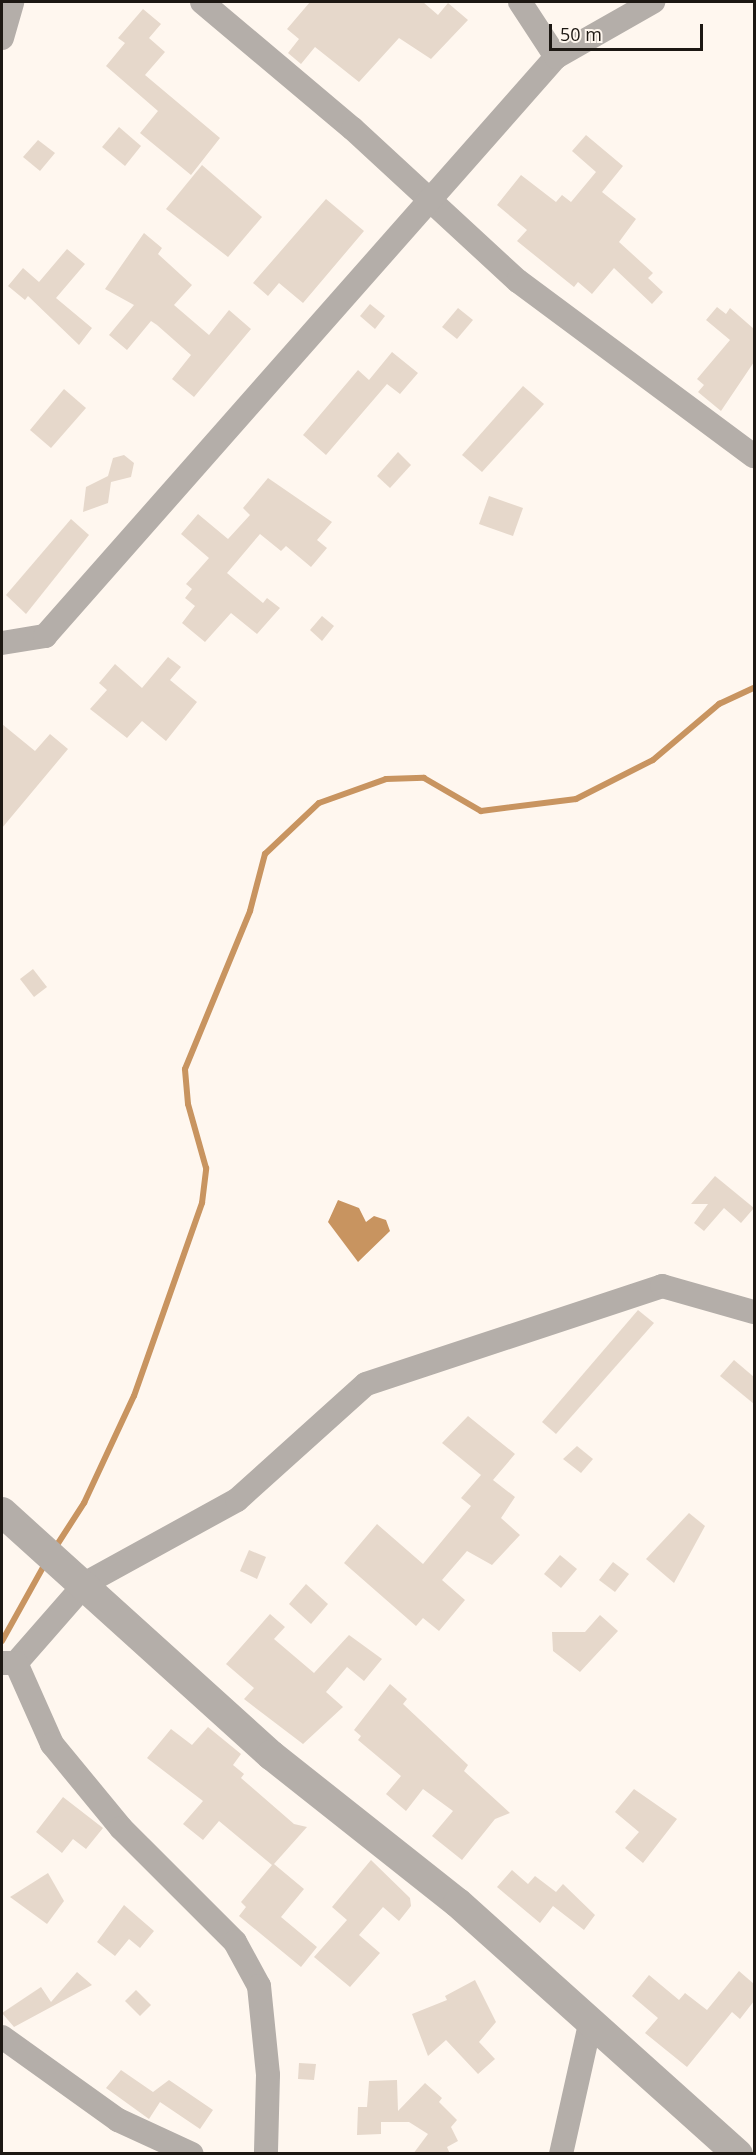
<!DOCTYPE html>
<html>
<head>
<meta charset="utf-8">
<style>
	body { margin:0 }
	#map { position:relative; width:756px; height:2155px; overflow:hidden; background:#fff7ef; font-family:"Open Sans",sans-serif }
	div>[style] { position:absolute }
	.water>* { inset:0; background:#c89460 }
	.stream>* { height:6px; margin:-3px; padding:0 3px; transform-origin:3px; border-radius:3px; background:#c89460 }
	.building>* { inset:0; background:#e6d8cb }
	.minor>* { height:24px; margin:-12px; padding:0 12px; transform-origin:12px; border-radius:12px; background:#b4aea9 }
	.tertiary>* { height:30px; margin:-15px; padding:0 15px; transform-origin:15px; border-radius:15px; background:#b4aea9 }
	span { translate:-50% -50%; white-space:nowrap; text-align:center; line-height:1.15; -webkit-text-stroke:4.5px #fff7ef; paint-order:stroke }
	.frame { position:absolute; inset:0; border:3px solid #1d1813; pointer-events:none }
	.scale { position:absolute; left:549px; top:24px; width:154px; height:27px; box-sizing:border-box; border:3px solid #1d1813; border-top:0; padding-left:8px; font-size:18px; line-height:21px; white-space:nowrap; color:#1d1813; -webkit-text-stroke:4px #fff7ef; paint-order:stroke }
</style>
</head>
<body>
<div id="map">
	<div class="water">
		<i style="clip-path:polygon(338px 1200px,359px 1208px,366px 1222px,374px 1216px,386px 1220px,390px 1231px,358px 1262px,328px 1222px)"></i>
	</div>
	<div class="stream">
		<i style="left:55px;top:1548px;width:54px;rotate:-57.2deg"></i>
		<i style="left:84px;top:1503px;width:118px;rotate:-65deg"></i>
		<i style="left:134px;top:1396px;width:205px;rotate:-70.6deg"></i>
		<i style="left:202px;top:1203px;width:35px;rotate:-83deg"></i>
		<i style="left:206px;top:1168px;width:66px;rotate:-105.7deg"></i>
		<i style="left:188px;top:1104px;width:35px;rotate:-95deg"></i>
		<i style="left:185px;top:1069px;width:171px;rotate:-67.6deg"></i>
		<i style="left:250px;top:911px;width:59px;rotate:-75.3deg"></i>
		<i style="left:265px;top:854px;width:74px;rotate:-43.4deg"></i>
		<i style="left:319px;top:803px;width:71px;rotate:-19.7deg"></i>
		<i style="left:386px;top:779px;width:38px;rotate:-2deg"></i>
		<i style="left:424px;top:778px;width:66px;rotate:30.1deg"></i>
		<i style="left:481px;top:811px;width:96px;rotate:-7.2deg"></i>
		<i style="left:576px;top:799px;width:86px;rotate:-26.9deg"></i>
		<i style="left:653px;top:760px;width:87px;rotate:-40.3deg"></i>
		<i style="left:719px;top:704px;width:38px;rotate:-25deg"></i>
		<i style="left:2px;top:1641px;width:90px;rotate:-60.9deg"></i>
	</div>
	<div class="building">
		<i style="clip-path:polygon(310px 2px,423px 2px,438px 15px,448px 3px,468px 20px,431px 59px,399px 38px,359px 82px,315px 47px,301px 64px,288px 53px,299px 39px,287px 29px)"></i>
		<i style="clip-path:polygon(143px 9px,161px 24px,149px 38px,165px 52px,145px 75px,220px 138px,191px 175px,140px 133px,158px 111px,106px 66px,125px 43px,118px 38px)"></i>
		<i style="clip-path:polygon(119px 127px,141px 146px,125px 166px,102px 147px)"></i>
		<i style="clip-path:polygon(586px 135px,623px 166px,602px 192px,636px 219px,619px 242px,653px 273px,648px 278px,663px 292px,652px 304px,614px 268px,592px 294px,578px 282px,574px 287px,517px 241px,527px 230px,497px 205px,521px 175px,556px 202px,562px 195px,571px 202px,596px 172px,572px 151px)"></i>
		<i style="clip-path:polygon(38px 140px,55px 153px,40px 171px,23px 157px)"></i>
		<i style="clip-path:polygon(202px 165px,262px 217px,228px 257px,166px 209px)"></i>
		<i style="clip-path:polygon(326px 199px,364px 231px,303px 303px,279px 283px,268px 296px,253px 283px)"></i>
		<i style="clip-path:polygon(144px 233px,162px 248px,158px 254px,192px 285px,174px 305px,209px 335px,229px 310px,251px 329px,194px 397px,172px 379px,191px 355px,157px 325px,151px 321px,127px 350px,109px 335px,134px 305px,105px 289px)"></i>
		<i style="clip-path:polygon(67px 249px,85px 264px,56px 298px,92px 328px,79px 345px,28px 296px,25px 300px,8px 286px,23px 268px,39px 282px)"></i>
		<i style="clip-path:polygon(370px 304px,385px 316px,375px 329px,360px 316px)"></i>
		<i style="clip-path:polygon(717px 307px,726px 314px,730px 308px,754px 329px,754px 362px,721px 411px,698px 392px,704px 385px,697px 379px,730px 340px,706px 320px)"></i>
		<i style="clip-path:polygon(458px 308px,473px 320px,457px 339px,442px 327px)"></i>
		<i style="clip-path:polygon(392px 352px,418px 373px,400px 394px,387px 384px,326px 455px,303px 435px,358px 370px,369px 380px)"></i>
		<i style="clip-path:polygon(523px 386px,544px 404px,482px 472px,462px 455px)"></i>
		<i style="clip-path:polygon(64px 389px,86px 408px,51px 448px,30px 430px)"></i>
		<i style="clip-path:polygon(398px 452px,411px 465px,390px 488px,377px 476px)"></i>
		<i style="clip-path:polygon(124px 455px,134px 463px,131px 477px,111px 482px,108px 503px,83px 512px,86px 487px,108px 476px,113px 458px)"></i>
		<i style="clip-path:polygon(268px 478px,332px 522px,317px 540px,327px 548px,311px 567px,286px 546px,281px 551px,260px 534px,227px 573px,263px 603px,267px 598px,280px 608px,257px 634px,231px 613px,205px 642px,182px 623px,195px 606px,185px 598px,192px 589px,186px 584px,209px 558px,181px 534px,198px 514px,228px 539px,250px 515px,243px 508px)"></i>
		<i style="clip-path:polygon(489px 496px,523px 508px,513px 536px,479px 524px)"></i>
		<i style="clip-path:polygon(71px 519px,89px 535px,26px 614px,6px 595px)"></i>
		<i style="clip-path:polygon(322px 616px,334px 626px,322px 641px,310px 630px)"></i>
		<i style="clip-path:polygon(168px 657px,181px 667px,170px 680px,197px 702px,166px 741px,142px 721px,127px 738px,90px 709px,107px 690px,99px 683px,115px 664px,142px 688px)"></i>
		<i style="clip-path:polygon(2px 724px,35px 751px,50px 734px,68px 749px,2px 828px)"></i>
		<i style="clip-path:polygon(33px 969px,47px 987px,34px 997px,20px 979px)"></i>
		<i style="clip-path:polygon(715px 1176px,754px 1208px,741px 1223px,724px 1208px,704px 1231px,694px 1223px,708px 1204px,691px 1204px)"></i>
		<i style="clip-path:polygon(638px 1310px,654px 1323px,556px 1434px,542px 1422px)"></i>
		<i style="clip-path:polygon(734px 1360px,754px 1377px,754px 1404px,720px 1376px)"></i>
		<i style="clip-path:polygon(468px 1416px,515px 1454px,493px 1480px,515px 1497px,501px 1518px,520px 1535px,492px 1565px,467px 1551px,442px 1580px,465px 1600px,439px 1631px,423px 1618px,416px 1626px,344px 1563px,377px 1524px,423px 1564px,471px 1506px,461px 1498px,481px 1475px,442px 1443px)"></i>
		<i style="clip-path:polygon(577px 1446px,593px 1459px,581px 1473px,563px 1459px)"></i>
		<i style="clip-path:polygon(689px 1513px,705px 1526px,674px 1583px,646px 1559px)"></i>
		<i style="clip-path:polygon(249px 1550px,266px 1557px,257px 1579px,240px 1571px)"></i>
		<i style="clip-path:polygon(560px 1555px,577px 1569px,561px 1588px,544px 1574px)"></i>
		<i style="clip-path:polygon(613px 1562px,629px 1574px,615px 1592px,599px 1580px)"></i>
		<i style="clip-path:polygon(306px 1584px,328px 1604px,311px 1624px,289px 1604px)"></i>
		<i style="clip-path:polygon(270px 1614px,285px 1627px,274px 1639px,314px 1673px,349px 1635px,382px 1659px,364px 1681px,347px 1667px,326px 1692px,343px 1707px,303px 1744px,244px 1699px,254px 1688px,226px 1664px)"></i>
		<i style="clip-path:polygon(600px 1615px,618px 1631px,580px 1672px,553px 1651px,552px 1632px,585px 1632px)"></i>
		<i style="clip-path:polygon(390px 1684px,407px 1699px,403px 1704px,468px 1765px,464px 1771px,510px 1813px,495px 1819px,462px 1860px,432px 1836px,453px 1811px,423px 1789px,406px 1811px,386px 1794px,401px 1776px,358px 1740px,361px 1736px,354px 1730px)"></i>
		<i style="clip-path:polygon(208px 1727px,241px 1754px,233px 1765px,244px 1774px,241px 1778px,294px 1824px,307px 1827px,274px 1864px,304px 1889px,281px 1917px,317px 1947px,301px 1967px,239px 1916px,246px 1907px,241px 1902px,272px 1865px,219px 1821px,203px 1840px,183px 1824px,203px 1801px,147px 1758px,171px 1729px,192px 1745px)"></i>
		<i style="clip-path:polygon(634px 1789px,677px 1819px,643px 1863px,625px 1848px,639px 1832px,615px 1812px)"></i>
		<i style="clip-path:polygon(63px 1797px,103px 1828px,86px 1849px,73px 1839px,62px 1853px,36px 1832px)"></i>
		<i style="clip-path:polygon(371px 1860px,410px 1898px,411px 1906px,399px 1921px,383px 1907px,359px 1935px,380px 1953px,350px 1987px,314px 1957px,347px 1920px,332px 1907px)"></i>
		<i style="clip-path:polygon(512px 1870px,528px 1884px,535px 1876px,556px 1892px,563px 1884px,595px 1915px,584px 1930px,553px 1906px,540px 1923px,497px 1887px)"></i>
		<i style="clip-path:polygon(48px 1873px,64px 1901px,47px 1924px,10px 1897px)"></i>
		<i style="clip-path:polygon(124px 1905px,154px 1931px,140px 1948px,129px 1939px,115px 1956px,97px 1942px)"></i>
		<i style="clip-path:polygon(739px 1971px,754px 1984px,754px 2001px,740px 2019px,732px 2012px,687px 2067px,645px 2033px,658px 2018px,632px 1996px,649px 1975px,679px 2000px,685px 1993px,707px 2010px)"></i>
		<i style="clip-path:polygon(77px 1972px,92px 1985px,14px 2027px,2px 2013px,41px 1987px,51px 2002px)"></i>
		<i style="clip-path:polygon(475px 1980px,496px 2022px,479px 2042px,495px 2059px,478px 2074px,446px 2040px,428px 2056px,412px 2014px,447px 2000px,445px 1996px)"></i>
		<i style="clip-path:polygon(136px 1990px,151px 2005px,140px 2016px,125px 2001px)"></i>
		<i style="clip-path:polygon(299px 2063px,316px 2064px,314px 2080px,298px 2079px)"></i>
		<i style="clip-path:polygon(121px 2070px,153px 2092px,169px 2080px,213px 2110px,200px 2129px,160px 2102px,149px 2119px,106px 2088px)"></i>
		<i style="clip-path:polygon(397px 2080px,398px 2111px,425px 2083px,442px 2098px,439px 2102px,457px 2120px,451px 2127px,458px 2141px,447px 2147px,450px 2154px,413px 2154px,428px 2134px,409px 2122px,381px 2122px,381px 2134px,357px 2135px,358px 2107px,367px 2107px,369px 2081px)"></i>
	</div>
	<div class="minor">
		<i style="left:202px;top:2px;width:197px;rotate:40.1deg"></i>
		<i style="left:353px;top:129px;width:224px;rotate:42.7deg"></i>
		<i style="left:518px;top:281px;width:294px;rotate:36.6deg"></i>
		<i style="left:520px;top:2px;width:66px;rotate:56.8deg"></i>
		<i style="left:2px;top:38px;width:37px;rotate:-74deg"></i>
		<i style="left:2px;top:643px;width:44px;rotate:-9.2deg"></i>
		<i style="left:45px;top:636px;width:772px;rotate:-48.57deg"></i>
		<i style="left:556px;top:57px;width:112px;rotate:-29.6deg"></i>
		<i style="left:2px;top:1663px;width:14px"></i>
		<i style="left:16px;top:1663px;width:106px;rotate:-48.8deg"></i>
		<i style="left:86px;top:1583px;width:172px;rotate:-28.8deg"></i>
		<i style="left:237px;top:1500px;width:173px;rotate:-42deg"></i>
		<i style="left:366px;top:1384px;width:312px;rotate:-18.3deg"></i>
		<i style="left:662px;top:1286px;width:96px;rotate:15.8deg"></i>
		<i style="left:16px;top:1663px;width:89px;rotate:66deg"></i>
		<i style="left:52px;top:1744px;width:109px;rotate:50.6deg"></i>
		<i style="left:121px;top:1828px;width:161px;rotate:45deg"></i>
		<i style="left:235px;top:1942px;width:50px;rotate:61.4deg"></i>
		<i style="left:259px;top:1986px;width:89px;rotate:84.2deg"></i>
		<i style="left:268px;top:2075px;width:79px;rotate:91.5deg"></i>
		<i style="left:2px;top:2037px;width:143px;rotate:35.6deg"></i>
		<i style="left:118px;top:2120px;width:81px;rotate:24.7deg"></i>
		<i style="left:561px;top:2154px;width:133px;rotate:-77.4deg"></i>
	</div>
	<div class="tertiary">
		<i style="left:2px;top:1512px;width:363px;rotate:42.1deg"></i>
		<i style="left:271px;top:1755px;width:238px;rotate:38.4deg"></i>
		<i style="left:458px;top:1903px;width:376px;rotate:41.9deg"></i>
	</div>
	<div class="frame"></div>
	<div class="scale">50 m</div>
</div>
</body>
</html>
